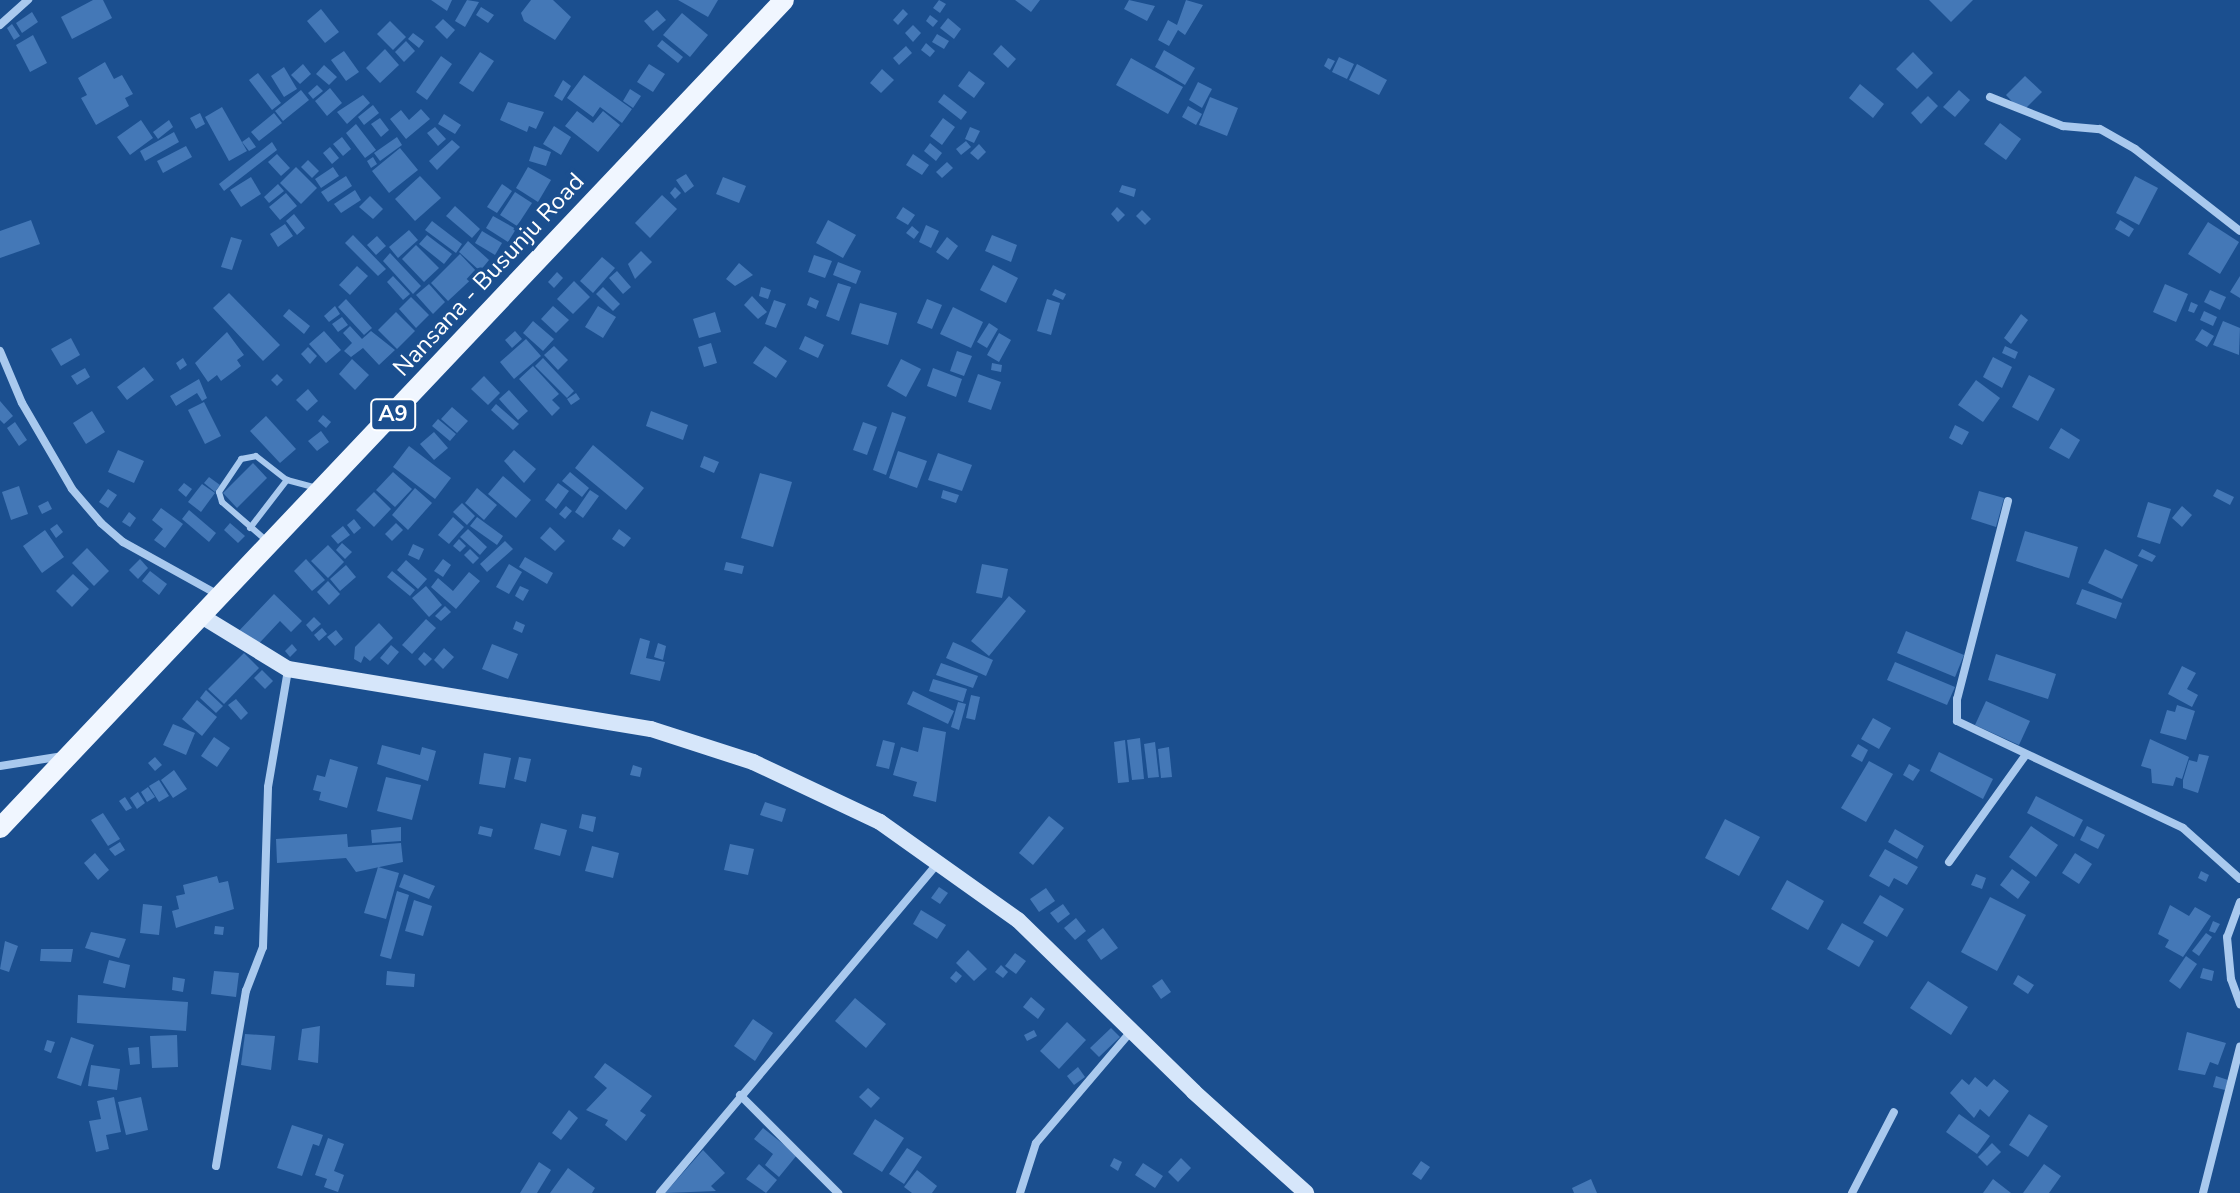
<!DOCTYPE html>
<html>
<head>
<meta charset="utf-8">
<style>
	body { margin:0 }
	#map { position:relative; width:2240px; height:1193px; overflow:hidden; background:#1b4f8f; font-family:"Nunito Sans",sans-serif }
	div>[style] { position:absolute }
	.building>* { inset:0; background:#4478b7 }
	.lane>* { height:6px; margin:-3px; padding:0 3px; transform-origin:3px; border-radius:3px; background:#a9c9ee }
	.street>* { height:8px; margin:-4px; padding:0 4px; transform-origin:4px; border-radius:4px; background:#a9c9ee }
	.secondary>* { height:16px; margin:-8px; padding:0 8px; transform-origin:8px; border-radius:8px; background:#d6e6fa }
	.primary>* { height:20px; margin:-10px; padding:0 10px; transform-origin:10px; border-radius:10px; background:#f0f6ff }
	span { translate:-50% -50%; white-space:nowrap; text-align:center; line-height:1.15; -webkit-text-stroke:8px #1b4f8f; paint-order:stroke }
	.shield-label span { padding:2px 6px; background:#1b4f8f; border:2px solid; border-radius:6px; -webkit-text-stroke-width:0 }
	.shield-label { font-size:22px; color:#fff; font-weight:700 }
	.street-label { font-size:24px; color:#fff }
</style>
</head>
<body>
<div id="map">
	<div class="building">
		<i style="clip-path:polygon(93px 0,103px 0,112px 18px,72px 39px,61px 17px)"></i>
		<i style="clip-path:polygon(431px 0,452px 0,447px 11px)"></i>
		<i style="clip-path:polygon(467px 0,479px 2px,465px 27px,455px 21px)"></i>
		<i style="clip-path:polygon(531px 0,553px 0,571px 17px,555px 40px,524px 21px,521px 13px)"></i>
		<i style="clip-path:polygon(678px 0,718px 0,708px 17px)"></i>
		<i style="clip-path:polygon(939px 0,946px 4px,940px 13px,933px 8px)"></i>
		<i style="clip-path:polygon(1015px 0,1040px 0,1031px 12px)"></i>
		<i style="clip-path:polygon(1129px 0,1155px 6px,1147px 21px,1124px 9px)"></i>
		<i style="clip-path:polygon(1186px 0,1203px 5px,1185px 35px,1178px 30px,1169px 46px,1158px 40px,1168px 20px,1177px 25px)"></i>
		<i style="clip-path:polygon(1929px 0,1973px 0,1951px 22px)"></i>
		<i style="clip-path:polygon(481px 7px,494px 15px,488px 23px,476px 15px)"></i>
		<i style="clip-path:polygon(321px 9px,339px 32px,325px 43px,307px 21px)"></i>
		<i style="clip-path:polygon(903px 9px,908px 14px,898px 25px,893px 20px)"></i>
		<i style="clip-path:polygon(657px 10px,666px 20px,653px 31px,644px 21px)"></i>
		<i style="clip-path:polygon(32px 12px,38px 22px,22px 33px,16px 23px)"></i>
		<i style="clip-path:polygon(682px 13px,708px 35px,690px 57px,663px 35px)"></i>
		<i style="clip-path:polygon(930px 15px,938px 21px,933px 27px,926px 21px)"></i>
		<i style="clip-path:polygon(948px 18px,961px 29px,954px 39px,940px 28px)"></i>
		<i style="clip-path:polygon(443px 19px,455px 30px,447px 39px,435px 27px)"></i>
		<i style="clip-path:polygon(390px 21px,406px 37px,393px 50px,377px 34px)"></i>
		<i style="clip-path:polygon(12px 24px,20px 36px,14px 40px,7px 28px)"></i>
		<i style="clip-path:polygon(913px 25px,921px 33px,913px 42px,905px 33px)"></i>
		<i style="clip-path:polygon(413px 33px,424px 41px,419px 48px,408px 39px)"></i>
		<i style="clip-path:polygon(937px 34px,949px 41px,944px 49px,932px 42px)"></i>
		<i style="clip-path:polygon(33px 35px,47px 63px,30px 72px,16px 45px)"></i>
		<i style="clip-path:polygon(662px 40px,683px 57px,678px 63px,657px 46px)"></i>
		<i style="clip-path:polygon(406px 41px,415px 51px,404px 62px,395px 52px)"></i>
		<i style="clip-path:polygon(926px 43px,935px 51px,930px 57px,921px 50px)"></i>
		<i style="clip-path:polygon(1001px 45px,1016px 59px,1008px 68px,993px 54px)"></i>
		<i style="clip-path:polygon(906px 46px,912px 53px,899px 65px,893px 58px)"></i>
		<i style="clip-path:polygon(385px 49px,399px 65px,380px 83px,366px 68px)"></i>
		<i style="clip-path:polygon(1164px 50px,1195px 68px,1185px 85px,1155px 67px)"></i>
		<i style="clip-path:polygon(344px 51px,359px 72px,346px 81px,331px 60px)"></i>
		<i style="clip-path:polygon(480px 52px,494px 61px,473px 92px,459px 83px)"></i>
		<i style="clip-path:polygon(1913px 52px,1933px 73px,1917px 89px,1896px 69px)"></i>
		<i style="clip-path:polygon(441px 56px,452px 64px,427px 100px,416px 92px)"></i>
		<i style="clip-path:polygon(1339px 57px,1354px 64px,1347px 79px,1332px 72px)"></i>
		<i style="clip-path:polygon(1131px 58px,1183px 87px,1168px 114px,1116px 85px)"></i>
		<i style="clip-path:polygon(1328px 58px,1335px 61px,1330px 70px,1324px 66px)"></i>
		<i style="clip-path:polygon(105px 62px,114px 79px,122px 75px,133px 94px,125px 98px,129px 106px,96px 125px,81px 98px,87px 95px,78px 78px)"></i>
		<i style="clip-path:polygon(303px 64px,311px 74px,300px 84px,291px 75px)"></i>
		<i style="clip-path:polygon(649px 64px,665px 74px,653px 92px,637px 82px)"></i>
		<i style="clip-path:polygon(1357px 64px,1387px 80px,1379px 95px,1349px 80px)"></i>
		<i style="clip-path:polygon(324px 65px,337px 77px,329px 85px,316px 74px)"></i>
		<i style="clip-path:polygon(284px 67px,297px 89px,284px 97px,271px 76px)"></i>
		<i style="clip-path:polygon(882px 69px,894px 80px,881px 93px,870px 83px)"></i>
		<i style="clip-path:polygon(969px 71px,985px 83px,974px 98px,958px 86px)"></i>
		<i style="clip-path:polygon(258px 73px,281px 103px,272px 110px,249px 80px)"></i>
		<i style="clip-path:polygon(584px 75px,632px 109px,622px 123px,600px 107px,593px 117px,567px 98px)"></i>
		<i style="clip-path:polygon(2025px 76px,2042px 92px,2022px 112px,2006px 95px)"></i>
		<i style="clip-path:polygon(563px 80px,571px 86px,562px 101px,554px 96px)"></i>
		<i style="clip-path:polygon(1198px 82px,1212px 89px,1202px 108px,1189px 100px)"></i>
		<i style="clip-path:polygon(1860px 84px,1884px 104px,1873px 118px,1849px 98px)"></i>
		<i style="clip-path:polygon(317px 85px,323px 91px,313px 99px,308px 93px)"></i>
		<i style="clip-path:polygon(330px 88px,342px 103px,327px 116px,315px 101px)"></i>
		<i style="clip-path:polygon(630px 89px,641px 96px,633px 108px,623px 101px)"></i>
		<i style="clip-path:polygon(301px 90px,309px 100px,283px 121px,275px 111px)"></i>
		<i style="clip-path:polygon(1959px 90px,1970px 100px,1955px 117px,1943px 107px)"></i>
		<i style="clip-path:polygon(944px 94px,967px 112px,961px 120px,938px 102px)"></i>
		<i style="clip-path:polygon(363px 95px,370px 103px,347px 124px,337px 112px)"></i>
		<i style="clip-path:polygon(1928px 96px,1938px 106px,1921px 124px,1911px 113px)"></i>
		<i style="clip-path:polygon(1210px 97px,1238px 108px,1227px 136px,1199px 125px)"></i>
		<i style="clip-path:polygon(508px 102px,544px 112px,536px 129px,529px 126px,527px 132px,500px 120px)"></i>
		<i style="clip-path:polygon(373px 105px,379px 113px,364px 125px,358px 117px)"></i>
		<i style="clip-path:polygon(1188px 106px,1202px 114px,1196px 125px,1182px 117px)"></i>
		<i style="clip-path:polygon(222px 107px,247px 151px,229px 161px,205px 117px)"></i>
		<i style="clip-path:polygon(421px 109px,430px 119px,406px 139px,390px 119px,401px 110px,409px 120px)"></i>
		<i style="clip-path:polygon(577px 111px,593px 123px,603px 111px,620px 125px,598px 152px,565px 126px)"></i>
		<i style="clip-path:polygon(200px 113px,205px 124px,196px 129px,190px 118px)"></i>
		<i style="clip-path:polygon(274px 113px,282px 123px,259px 141px,251px 132px)"></i>
		<i style="clip-path:polygon(444px 114px,461px 125px,455px 134px,438px 124px)"></i>
		<i style="clip-path:polygon(380px 118px,389px 130px,381px 137px,371px 124px)"></i>
		<i style="clip-path:polygon(943px 118px,955px 127px,942px 145px,930px 136px)"></i>
		<i style="clip-path:polygon(141px 120px,153px 138px,130px 155px,117px 137px)"></i>
		<i style="clip-path:polygon(169px 120px,173px 127px,158px 139px,153px 132px)"></i>
		<i style="clip-path:polygon(2000px 123px,2021px 139px,2006px 160px,1984px 144px)"></i>
		<i style="clip-path:polygon(356px 124px,376px 150px,365px 158px,346px 133px)"></i>
		<i style="clip-path:polygon(554px 126px,571px 137px,561px 155px,543px 144px)"></i>
		<i style="clip-path:polygon(435px 127px,446px 139px,438px 146px,427px 133px)"></i>
		<i style="clip-path:polygon(970px 127px,980px 131px,974px 143px,965px 139px)"></i>
		<i style="clip-path:polygon(174px 132px,179px 142px,145px 161px,140px 151px)"></i>
		<i style="clip-path:polygon(249px 137px,256px 147px,249px 151px,242px 142px)"></i>
		<i style="clip-path:polygon(342px 137px,351px 149px,343px 156px,333px 144px)"></i>
		<i style="clip-path:polygon(397px 137px,402px 145px,380px 161px,374px 153px)"></i>
		<i style="clip-path:polygon(452px 140px,460px 147px,437px 170px,429px 161px)"></i>
		<i style="clip-path:polygon(966px 141px,971px 147px,961px 155px,956px 149px)"></i>
		<i style="clip-path:polygon(272px 142px,277px 150px,224px 191px,219px 184px)"></i>
		<i style="clip-path:polygon(930px 143px,942px 153px,936px 161px,924px 151px)"></i>
		<i style="clip-path:polygon(979px 144px,986px 152px,978px 160px,970px 153px)"></i>
		<i style="clip-path:polygon(186px 146px,192px 157px,163px 173px,157px 161px)"></i>
		<i style="clip-path:polygon(534px 146px,551px 152px,546px 166px,529px 161px)"></i>
		<i style="clip-path:polygon(330px 147px,339px 158px,332px 164px,323px 153px)"></i>
		<i style="clip-path:polygon(400px 148px,418px 170px,389px 193px,372px 171px)"></i>
		<i style="clip-path:polygon(277px 154px,290px 168px,281px 176px,268px 162px)"></i>
		<i style="clip-path:polygon(913px 154px,929px 165px,922px 175px,906px 165px)"></i>
		<i style="clip-path:polygon(373px 157px,377px 164px,371px 168px,367px 161px)"></i>
		<i style="clip-path:polygon(308px 160px,319px 171px,312px 178px,301px 167px)"></i>
		<i style="clip-path:polygon(947px 162px,953px 168px,942px 178px,936px 172px)"></i>
		<i style="clip-path:polygon(296px 167px,317px 188px,301px 204px,280px 183px)"></i>
		<i style="clip-path:polygon(333px 167px,339px 176px,321px 188px,315px 179px)"></i>
		<i style="clip-path:polygon(528px 167px,551px 180px,538px 202px,516px 188px)"></i>
		<i style="clip-path:polygon(686px 174px,694px 186px,685px 193px,676px 180px)"></i>
		<i style="clip-path:polygon(346px 176px,352px 186px,328px 202px,321px 192px)"></i>
		<i style="clip-path:polygon(420px 176px,441px 198px,415px 221px,395px 199px)"></i>
		<i style="clip-path:polygon(2135px 176px,2158px 188px,2139px 225px,2116px 213px)"></i>
		<i style="clip-path:polygon(251px 177px,261px 194px,241px 207px,230px 190px)"></i>
		<i style="clip-path:polygon(723px 177px,746px 186px,739px 203px,716px 194px)"></i>
		<i style="clip-path:polygon(278px 184px,284px 191px,269px 203px,264px 197px)"></i>
		<i style="clip-path:polygon(502px 184px,512px 191px,497px 213px,487px 207px)"></i>
		<i style="clip-path:polygon(1122px 185px,1136px 189px,1134px 197px,1119px 192px)"></i>
		<i style="clip-path:polygon(675px 187px,681px 193px,675px 199px,670px 193px)"></i>
		<i style="clip-path:polygon(355px 190px,361px 200px,341px 213px,334px 204px)"></i>
		<i style="clip-path:polygon(515px 192px,532px 203px,517px 226px,500px 215px)"></i>
		<i style="clip-path:polygon(286px 193px,297px 206px,280px 220px,269px 207px)"></i>
		<i style="clip-path:polygon(662px 195px,677px 209px,650px 238px,635px 223px)"></i>
		<i style="clip-path:polygon(370px 196px,383px 209px,373px 219px,359px 207px)"></i>
		<i style="clip-path:polygon(455px 206px,480px 229px,472px 238px,446px 216px)"></i>
		<i style="clip-path:polygon(903px 207px,915px 215px,908px 225px,896px 218px)"></i>
		<i style="clip-path:polygon(1117px 207px,1125px 215px,1118px 222px,1111px 214px)"></i>
		<i style="clip-path:polygon(1142px 210px,1151px 219px,1145px 225px,1136px 216px)"></i>
		<i style="clip-path:polygon(294px 214px,305px 228px,297px 235px,286px 221px)"></i>
		<i style="clip-path:polygon(493px 216px,516px 229px,508px 242px,486px 228px)"></i>
		<i style="clip-path:polygon(31px 220px,40px 244px,0 258px,0 231px)"></i>
		<i style="clip-path:polygon(828px 220px,856px 235px,843px 258px,816px 243px)"></i>
		<i style="clip-path:polygon(2120px 220px,2134px 229px,2129px 237px,2115px 229px)"></i>
		<i style="clip-path:polygon(432px 221px,462px 244px,456px 253px,425px 230px)"></i>
		<i style="clip-path:polygon(2208px 222px,2239px 242px,2220px 274px,2188px 254px)"></i>
		<i style="clip-path:polygon(285px 224px,293px 236px,278px 247px,270px 234px)"></i>
		<i style="clip-path:polygon(926px 225px,939px 231px,931px 248px,919px 242px)"></i>
		<i style="clip-path:polygon(912px 226px,919px 232px,914px 239px,906px 233px)"></i>
		<i style="clip-path:polygon(409px 230px,418px 240px,398px 258px,389px 247px)"></i>
		<i style="clip-path:polygon(482px 231px,502px 243px,495px 255px,475px 243px)"></i>
		<i style="clip-path:polygon(353px 235px,386px 269px,378px 276px,345px 243px)"></i>
		<i style="clip-path:polygon(427px 235px,452px 254px,444px 264px,419px 244px)"></i>
		<i style="clip-path:polygon(992px 235px,1017px 245px,1011px 262px,985px 251px)"></i>
		<i style="clip-path:polygon(377px 236px,386px 246px,376px 255px,367px 245px)"></i>
		<i style="clip-path:polygon(231px 237px,242px 240px,232px 270px,221px 267px)"></i>
		<i style="clip-path:polygon(947px 237px,958px 246px,948px 260px,936px 252px)"></i>
		<i style="clip-path:polygon(468px 241px,489px 260px,480px 271px,459px 252px)"></i>
		<i style="clip-path:polygon(416px 245px,439px 268px,424px 282px,402px 259px)"></i>
		<i style="clip-path:polygon(641px 251px,652px 262px,635px 279px,628px 264px)"></i>
		<i style="clip-path:polygon(390px 253px,421px 286px,413px 294px,383px 261px)"></i>
		<i style="clip-path:polygon(460px 254px,478px 273px,448px 301px,431px 283px)"></i>
		<i style="clip-path:polygon(814px 255px,832px 261px,825px 278px,808px 272px)"></i>
		<i style="clip-path:polygon(602px 257px,615px 268px,593px 293px,580px 281px)"></i>
		<i style="clip-path:polygon(838px 262px,861px 271px,856px 284px,833px 275px)"></i>
		<i style="clip-path:polygon(739px 263px,753px 275px,735px 286px,726px 279px)"></i>
		<i style="clip-path:polygon(993px 265px,1018px 278px,1006px 303px,980px 290px)"></i>
		<i style="clip-path:polygon(357px 266px,368px 276px,350px 295px,339px 285px)"></i>
		<i style="clip-path:polygon(617px 271px,631px 287px,623px 294px,609px 278px)"></i>
		<i style="clip-path:polygon(557px 272px,563px 278px,554px 288px,548px 282px)"></i>
		<i style="clip-path:polygon(393px 276px,410px 294px,403px 300px,387px 282px)"></i>
		<i style="clip-path:polygon(2240px 276px,2240px 298px,2230px 292px)"></i>
		<i style="clip-path:polygon(574px 281px,590px 297px,573px 314px,557px 299px)"></i>
		<i style="clip-path:polygon(838px 283px,851px 287px,839px 321px,826px 316px)"></i>
		<i style="clip-path:polygon(429px 284px,445px 302px,433px 314px,416px 295px)"></i>
		<i style="clip-path:polygon(2165px 284px,2188px 294px,2176px 322px,2153px 312px)"></i>
		<i style="clip-path:polygon(603px 287px,620px 304px,613px 311px,596px 294px)"></i>
		<i style="clip-path:polygon(761px 287px,771px 290px,768px 299px,759px 296px)"></i>
		<i style="clip-path:polygon(1055px 289px,1066px 294px,1063px 300px,1052px 295px)"></i>
		<i style="clip-path:polygon(2210px 290px,2226px 297px,2220px 310px,2204px 302px)"></i>
		<i style="clip-path:polygon(229px 293px,280px 345px,263px 361px,213px 308px)"></i>
		<i style="clip-path:polygon(752px 296px,767px 312px,758px 319px,744px 305px)"></i>
		<i style="clip-path:polygon(411px 297px,429px 315px,416px 328px,399px 309px)"></i>
		<i style="clip-path:polygon(810px 297px,819px 301px,816px 309px,807px 305px)"></i>
		<i style="clip-path:polygon(346px 299px,372px 328px,364px 335px,338px 307px)"></i>
		<i style="clip-path:polygon(927px 299px,942px 305px,932px 329px,917px 323px)"></i>
		<i style="clip-path:polygon(1047px 299px,1060px 303px,1051px 335px,1037px 331px)"></i>
		<i style="clip-path:polygon(774px 300px,786px 304px,776px 328px,765px 324px)"></i>
		<i style="clip-path:polygon(2191px 302px,2198px 305px,2194px 313px,2188px 311px)"></i>
		<i style="clip-path:polygon(860px 303px,897px 313px,888px 345px,851px 334px)"></i>
		<i style="clip-path:polygon(335px 306px,340px 314px,329px 322px,324px 316px)"></i>
		<i style="clip-path:polygon(553px 306px,569px 320px,556px 333px,541px 319px)"></i>
		<i style="clip-path:polygon(598px 306px,616px 317px,603px 338px,585px 327px)"></i>
		<i style="clip-path:polygon(953px 307px,983px 322px,971px 348px,940px 334px)"></i>
		<i style="clip-path:polygon(289px 309px,310px 326px,304px 334px,283px 316px)"></i>
		<i style="clip-path:polygon(2204px 311px,2217px 317px,2213px 326px,2200px 320px)"></i>
		<i style="clip-path:polygon(396px 312px,415px 331px,397px 349px,378px 330px)"></i>
		<i style="clip-path:polygon(715px 312px,721px 332px,699px 338px,693px 319px)"></i>
		<i style="clip-path:polygon(2021px 314px,2028px 320px,2011px 344px,2004px 338px)"></i>
		<i style="clip-path:polygon(342px 317px,348px 325px,338px 332px,332px 324px)"></i>
		<i style="clip-path:polygon(533px 321px,554px 339px,543px 351px,523px 333px)"></i>
		<i style="clip-path:polygon(2223px 321px,2240px 328px,2239px 355px,2213px 345px)"></i>
		<i style="clip-path:polygon(989px 323px,998px 329px,987px 348px,977px 342px)"></i>
		<i style="clip-path:polygon(350px 326px,362px 339px,371px 331px,395px 350px,379px 365px,363px 348px,351px 357px,344px 351px,352px 343px,343px 333px)"></i>
		<i style="clip-path:polygon(2202px 329px,2214px 336px,2207px 347px,2195px 340px)"></i>
		<i style="clip-path:polygon(324px 331px,341px 350px,326px 363px,309px 344px)"></i>
		<i style="clip-path:polygon(515px 331px,522px 339px,512px 348px,505px 340px)"></i>
		<i style="clip-path:polygon(227px 332px,244px 355px,237px 360px,241px 366px,221px 381px,217px 375px,208px 382px,195px 363px)"></i>
		<i style="clip-path:polygon(999px 333px,1011px 340px,999px 362px,987px 355px)"></i>
		<i style="clip-path:polygon(805px 336px,824px 345px,818px 358px,799px 349px)"></i>
		<i style="clip-path:polygon(71px 338px,80px 355px,61px 366px,51px 349px)"></i>
		<i style="clip-path:polygon(526px 339px,541px 356px,514px 379px,500px 362px)"></i>
		<i style="clip-path:polygon(711px 343px,717px 363px,704px 367px,698px 347px)"></i>
		<i style="clip-path:polygon(554px 346px,568px 360px,558px 370px,544px 355px)"></i>
		<i style="clip-path:polygon(765px 346px,787px 361px,776px 378px,753px 363px)"></i>
		<i style="clip-path:polygon(2005px 346px,2018px 352px,2015px 359px,2002px 353px)"></i>
		<i style="clip-path:polygon(308px 347px,317px 356px,310px 364px,301px 354px)"></i>
		<i style="clip-path:polygon(957px 351px,972px 356px,964px 376px,950px 371px)"></i>
		<i style="clip-path:polygon(1993px 357px,2012px 367px,2002px 388px,1983px 377px)"></i>
		<i style="clip-path:polygon(183px 358px,187px 365px,180px 370px,176px 363px)"></i>
		<i style="clip-path:polygon(543px 358px,574px 391px,567px 398px,535px 366px)"></i>
		<i style="clip-path:polygon(352px 359px,369px 375px,355px 390px,339px 374px)"></i>
		<i style="clip-path:polygon(901px 359px,921px 369px,906px 397px,887px 386px)"></i>
		<i style="clip-path:polygon(992px 363px,1002px 365px,1001px 372px,991px 370px)"></i>
		<i style="clip-path:polygon(533px 366px,559px 394px,552px 400px,560px 408px,552px 416px,519px 379px)"></i>
		<i style="clip-path:polygon(144px 367px,154px 380px,127px 400px,117px 387px)"></i>
		<i style="clip-path:polygon(85px 368px,90px 377px,77px 385px,71px 376px)"></i>
		<i style="clip-path:polygon(933px 368px,962px 379px,956px 397px,927px 386px)"></i>
		<i style="clip-path:polygon(277px 374px,283px 380px,277px 386px,271px 380px)"></i>
		<i style="clip-path:polygon(978px 374px,1001px 382px,991px 410px,968px 402px)"></i>
		<i style="clip-path:polygon(2029px 375px,2055px 389px,2038px 421px,2012px 407px)"></i>
		<i style="clip-path:polygon(484px 376px,500px 393px,488px 405px,471px 389px)"></i>
		<i style="clip-path:polygon(199px 379px,207px 398px,202px 401px,197px 393px,176px 406px,170px 396px)"></i>
		<i style="clip-path:polygon(1976px 380px,2000px 398px,1983px 422px,1958px 405px)"></i>
		<i style="clip-path:polygon(308px 389px,318px 401px,307px 411px,296px 400px)"></i>
		<i style="clip-path:polygon(509px 390px,528px 411px,518px 420px,499px 399px)"></i>
		<i style="clip-path:polygon(576px 393px,580px 399px,571px 405px,567px 399px)"></i>
		<i style="clip-path:polygon(0 401px,13px 416px,4px 424px,0 420px)"></i>
		<i style="clip-path:polygon(204px 402px,221px 436px,205px 444px,188px 410px)"></i>
		<i style="clip-path:polygon(496px 404px,519px 424px,513px 430px,491px 410px)"></i>
		<i style="clip-path:polygon(452px 407px,468px 421px,457px 433px,441px 419px)"></i>
		<i style="clip-path:polygon(92px 411px,105px 432px,86px 444px,73px 423px)"></i>
		<i style="clip-path:polygon(651px 411px,688px 425px,683px 440px,646px 426px)"></i>
		<i style="clip-path:polygon(892px 412px,906px 417px,886px 475px,873px 470px)"></i>
		<i style="clip-path:polygon(323px 415px,331px 422px,326px 428px,318px 421px)"></i>
		<i style="clip-path:polygon(266px 416px,296px 449px,280px 463px,250px 431px)"></i>
		<i style="clip-path:polygon(438px 419px,456px 434px,450px 441px,432px 426px)"></i>
		<i style="clip-path:polygon(15px 422px,27px 440px,19px 446px,7px 428px)"></i>
		<i style="clip-path:polygon(863px 422px,877px 427px,867px 455px,853px 450px)"></i>
		<i style="clip-path:polygon(1955px 425px,1969px 432px,1962px 445px,1949px 438px)"></i>
		<i style="clip-path:polygon(2061px 428px,2080px 440px,2069px 459px,2049px 448px)"></i>
		<i style="clip-path:polygon(321px 431px,329px 442px,317px 451px,308px 441px)"></i>
		<i style="clip-path:polygon(434px 432px,448px 448px,434px 460px,420px 444px)"></i>
		<i style="clip-path:polygon(593px 445px,644px 488px,626px 510px,575px 468px)"></i>
		<i style="clip-path:polygon(409px 446px,451px 478px,435px 499px,393px 467px)"></i>
		<i style="clip-path:polygon(118px 450px,144px 461px,134px 483px,108px 472px)"></i>
		<i style="clip-path:polygon(514px 450px,536px 469px,524px 483px,504px 461px)"></i>
		<i style="clip-path:polygon(898px 451px,927px 461px,917px 488px,889px 478px)"></i>
		<i style="clip-path:polygon(938px 453px,972px 465px,962px 491px,928px 480px)"></i>
		<i style="clip-path:polygon(704px 456px,719px 462px,714px 473px,700px 467px)"></i>
		<i style="clip-path:polygon(253px 463px,267px 478px,237px 508px,223px 493px)"></i>
		<i style="clip-path:polygon(393px 472px,412px 489px,395px 507px,376px 490px)"></i>
		<i style="clip-path:polygon(570px 472px,589px 488px,582px 497px,562px 481px)"></i>
		<i style="clip-path:polygon(760px 473px,792px 482px,773px 547px,741px 538px)"></i>
		<i style="clip-path:polygon(503px 476px,531px 500px,516px 518px,488px 494px)"></i>
		<i style="clip-path:polygon(209px 477px,220px 485px,215px 492px,204px 483px)"></i>
		<i style="clip-path:polygon(184px 483px,192px 489px,186px 497px,178px 490px)"></i>
		<i style="clip-path:polygon(558px 483px,569px 491px,556px 509px,545px 500px)"></i>
		<i style="clip-path:polygon(202px 484px,215px 493px,201px 512px,188px 502px)"></i>
		<i style="clip-path:polygon(19px 486px,28px 514px,11px 520px,2px 492px)"></i>
		<i style="clip-path:polygon(415px 488px,432px 503px,408px 530px,392px 515px)"></i>
		<i style="clip-path:polygon(477px 488px,497px 505px,484px 520px,465px 503px)"></i>
		<i style="clip-path:polygon(108px 489px,117px 495px,108px 508px,99px 502px)"></i>
		<i style="clip-path:polygon(2217px 489px,2234px 497px,2230px 505px,2213px 496px)"></i>
		<i style="clip-path:polygon(590px 490px,599px 496px,583px 518px,575px 512px)"></i>
		<i style="clip-path:polygon(943px 490px,959px 495px,956px 503px,941px 498px)"></i>
		<i style="clip-path:polygon(1979px 491px,2004px 498px,1996px 527px,1971px 519px)"></i>
		<i style="clip-path:polygon(374px 492px,391px 509px,374px 527px,356px 510px)"></i>
		<i style="clip-path:polygon(48px 501px,52px 509px,42px 514px,38px 506px)"></i>
		<i style="clip-path:polygon(2148px 502px,2171px 509px,2160px 544px,2137px 537px)"></i>
		<i style="clip-path:polygon(462px 503px,475px 516px,467px 525px,453px 512px)"></i>
		<i style="clip-path:polygon(566px 506px,572px 511px,565px 519px,559px 514px)"></i>
		<i style="clip-path:polygon(2182px 506px,2192px 515px,2182px 527px,2172px 518px)"></i>
		<i style="clip-path:polygon(161px 508px,183px 524px,165px 548px,154px 540px,163px 529px,152px 520px)"></i>
		<i style="clip-path:polygon(189px 510px,216px 533px,209px 542px,182px 519px)"></i>
		<i style="clip-path:polygon(129px 512px,136px 518px,130px 527px,122px 522px)"></i>
		<i style="clip-path:polygon(453px 517px,464px 527px,449px 544px,438px 535px)"></i>
		<i style="clip-path:polygon(477px 517px,503px 536px,497px 545px,470px 526px)"></i>
		<i style="clip-path:polygon(354px 519px,361px 528px,354px 534px,347px 525px)"></i>
		<i style="clip-path:polygon(230px 523px,245px 536px,238px 543px,224px 530px)"></i>
		<i style="clip-path:polygon(396px 523px,403px 530px,392px 541px,385px 534px)"></i>
		<i style="clip-path:polygon(57px 524px,63px 532px,56px 538px,50px 529px)"></i>
		<i style="clip-path:polygon(343px 526px,350px 535px,338px 544px,331px 536px)"></i>
		<i style="clip-path:polygon(550px 527px,565px 541px,555px 551px,540px 538px)"></i>
		<i style="clip-path:polygon(468px 529px,487px 547px,480px 555px,460px 537px)"></i>
		<i style="clip-path:polygon(619px 529px,631px 538px,624px 547px,612px 539px)"></i>
		<i style="clip-path:polygon(45px 530px,64px 557px,42px 573px,23px 546px)"></i>
		<i style="clip-path:polygon(2025px 531px,2078px 547px,2069px 578px,2016px 561px)"></i>
		<i style="clip-path:polygon(459px 539px,466px 546px,460px 552px,453px 546px)"></i>
		<i style="clip-path:polygon(505px 541px,513px 549px,487px 572px,480px 564px)"></i>
		<i style="clip-path:polygon(342px 543px,352px 552px,345px 559px,336px 550px)"></i>
		<i style="clip-path:polygon(413px 544px,424px 549px,419px 560px,408px 555px)"></i>
		<i style="clip-path:polygon(328px 545px,344px 562px,328px 578px,311px 561px)"></i>
		<i style="clip-path:polygon(87px 548px,109px 571px,94px 586px,72px 563px)"></i>
		<i style="clip-path:polygon(470px 549px,479px 558px,473px 564px,464px 555px)"></i>
		<i style="clip-path:polygon(2105px 549px,2138px 565px,2122px 599px,2088px 583px)"></i>
		<i style="clip-path:polygon(2142px 549px,2156px 556px,2152px 562px,2138px 556px)"></i>
		<i style="clip-path:polygon(525px 557px,553px 573px,547px 584px,519px 567px)"></i>
		<i style="clip-path:polygon(140px 559px,148px 568px,138px 579px,129px 570px)"></i>
		<i style="clip-path:polygon(306px 559px,325px 580px,312px 591px,294px 571px)"></i>
		<i style="clip-path:polygon(443px 559px,451px 565px,443px 577px,434px 571px)"></i>
		<i style="clip-path:polygon(406px 560px,427px 579px,418px 589px,397px 570px)"></i>
		<i style="clip-path:polygon(726px 562px,744px 566px,742px 574px,724px 570px)"></i>
		<i style="clip-path:polygon(509px 564px,522px 572px,509px 594px,496px 587px)"></i>
		<i style="clip-path:polygon(982px 564px,1008px 569px,1002px 598px,976px 593px)"></i>
		<i style="clip-path:polygon(346px 565px,356px 577px,340px 591px,330px 579px)"></i>
		<i style="clip-path:polygon(150px 571px,167px 584px,159px 595px,142px 581px)"></i>
		<i style="clip-path:polygon(392px 571px,415px 590px,410px 596px,387px 577px)"></i>
		<i style="clip-path:polygon(469px 572px,480px 581px,456px 609px,431px 587px,438px 578px,453px 591px)"></i>
		<i style="clip-path:polygon(73px 574px,89px 589px,72px 607px,56px 591px)"></i>
		<i style="clip-path:polygon(328px 581px,340px 594px,329px 605px,317px 592px)"></i>
		<i style="clip-path:polygon(426px 586px,442px 605px,429px 617px,412px 598px)"></i>
		<i style="clip-path:polygon(520px 586px,529px 590px,523px 601px,515px 596px)"></i>
		<i style="clip-path:polygon(2082px 589px,2122px 603px,2116px 619px,2076px 604px)"></i>
		<i style="clip-path:polygon(274px 594px,302px 621px,291px 632px,280px 621px,251px 652px,234px 636px)"></i>
		<i style="clip-path:polygon(1009px 596px,1026px 611px,989px 656px,971px 641px)"></i>
		<i style="clip-path:polygon(445px 606px,451px 612px,441px 621px,435px 616px)"></i>
		<i style="clip-path:polygon(314px 617px,321px 624px,312px 632px,306px 625px)"></i>
		<i style="clip-path:polygon(426px 619px,436px 628px,412px 654px,402px 645px)"></i>
		<i style="clip-path:polygon(516px 621px,525px 625px,522px 633px,513px 629px)"></i>
		<i style="clip-path:polygon(379px 623px,393px 638px,370px 661px,364px 656px,361px 663px,354px 659px,355px 647px)"></i>
		<i style="clip-path:polygon(322px 628px,327px 634px,319px 641px,314px 635px)"></i>
		<i style="clip-path:polygon(336px 630px,343px 639px,335px 646px,327px 637px)"></i>
		<i style="clip-path:polygon(1906px 631px,1964px 655px,1955px 677px,1897px 653px)"></i>
		<i style="clip-path:polygon(640px 638px,650px 641px,646px 658px,665px 662px,660px 681px,630px 674px)"></i>
		<i style="clip-path:polygon(953px 642px,993px 660px,986px 676px,946px 658px)"></i>
		<i style="clip-path:polygon(658px 643px,666px 646px,663px 660px,654px 657px)"></i>
		<i style="clip-path:polygon(292px 644px,297px 650px,290px 657px,285px 651px)"></i>
		<i style="clip-path:polygon(492px 644px,518px 654px,508px 679px,482px 669px)"></i>
		<i style="clip-path:polygon(391px 645px,399px 652px,388px 665px,380px 658px)"></i>
		<i style="clip-path:polygon(444px 648px,454px 657px,443px 669px,434px 660px)"></i>
		<i style="clip-path:polygon(424px 652px,432px 659px,425px 666px,418px 659px)"></i>
		<i style="clip-path:polygon(244px 653px,259px 668px,224px 704px,208px 689px)"></i>
		<i style="clip-path:polygon(1996px 654px,2056px 674px,2048px 699px,1988px 680px)"></i>
		<i style="clip-path:polygon(1895px 662px,1955px 687px,1947px 705px,1887px 680px)"></i>
		<i style="clip-path:polygon(941px 663px,978px 676px,973px 688px,936px 675px)"></i>
		<i style="clip-path:polygon(2182px 666px,2196px 673px,2187px 689px,2198px 695px,2192px 707px,2168px 694px)"></i>
		<i style="clip-path:polygon(262px 670px,273px 681px,265px 689px,254px 678px)"></i>
		<i style="clip-path:polygon(933px 679px,967px 689px,963px 702px,929px 691px)"></i>
		<i style="clip-path:polygon(206px 690px,223px 706px,216px 713px,200px 698px)"></i>
		<i style="clip-path:polygon(913px 691px,954px 711px,948px 724px,907px 704px)"></i>
		<i style="clip-path:polygon(971px 695px,980px 697px,975px 720px,966px 718px)"></i>
		<i style="clip-path:polygon(236px 699px,248px 713px,241px 720px,228px 705px)"></i>
		<i style="clip-path:polygon(197px 700px,217px 717px,202px 736px,182px 719px)"></i>
		<i style="clip-path:polygon(1986px 701px,2030px 721px,2019px 745px,1975px 725px)"></i>
		<i style="clip-path:polygon(958px 702px,966px 704px,959px 730px,951px 727px)"></i>
		<i style="clip-path:polygon(2177px 705px,2195px 711px,2186px 740px,2160px 733px,2167px 710px,2175px 712px)"></i>
		<i style="clip-path:polygon(1873px 718px,1891px 728px,1879px 749px,1861px 739px)"></i>
		<i style="clip-path:polygon(173px 724px,195px 733px,186px 755px,163px 745px)"></i>
		<i style="clip-path:polygon(923px 727px,946px 732px,936px 802px,913px 796px,917px 782px,893px 775px,901px 747px,918px 752px)"></i>
		<i style="clip-path:polygon(214px 737px,230px 748px,217px 767px,201px 756px)"></i>
		<i style="clip-path:polygon(1140px 738px,1144px 779px,1132px 780px,1127px 740px)"></i>
		<i style="clip-path:polygon(2150px 739px,2189px 757px,2182px 779px,2176px 777px,2173px 786px,2152px 783px,2151px 769px,2141px 766px)"></i>
		<i style="clip-path:polygon(883px 740px,895px 743px,889px 769px,876px 766px)"></i>
		<i style="clip-path:polygon(1125px 740px,1129px 782px,1118px 783px,1114px 742px)"></i>
		<i style="clip-path:polygon(1155px 742px,1159px 777px,1148px 778px,1144px 744px)"></i>
		<i style="clip-path:polygon(1858px 744px,1868px 750px,1862px 762px,1851px 756px)"></i>
		<i style="clip-path:polygon(382px 745px,420px 755px,422px 747px,436px 751px,428px 781px,377px 764px)"></i>
		<i style="clip-path:polygon(1169px 747px,1172px 777px,1161px 778px,1158px 749px)"></i>
		<i style="clip-path:polygon(1939px 752px,1993px 779px,1983px 799px,1930px 771px)"></i>
		<i style="clip-path:polygon(484px 753px,511px 758px,505px 788px,479px 784px)"></i>
		<i style="clip-path:polygon(2199px 754px,2209px 756px,2198px 793px,2183px 788px,2183px 780px,2189px 760px,2197px 762px)"></i>
		<i style="clip-path:polygon(155px 757px,162px 765px,155px 771px,148px 763px)"></i>
		<i style="clip-path:polygon(519px 757px,531px 759px,526px 782px,514px 779px)"></i>
		<i style="clip-path:polygon(330px 759px,358px 767px,347px 808px,319px 800px,321px 792px,313px 790px,317px 775px,325px 777px)"></i>
		<i style="clip-path:polygon(1869px 761px,1893px 774px,1866px 822px,1841px 808px)"></i>
		<i style="clip-path:polygon(1909px 764px,1920px 770px,1913px 781px,1903px 775px)"></i>
		<i style="clip-path:polygon(633px 765px,642px 768px,640px 777px,630px 775px)"></i>
		<i style="clip-path:polygon(174px 770px,187px 789px,173px 798px,161px 780px)"></i>
		<i style="clip-path:polygon(386px 777px,421px 785px,412px 820px,377px 811px)"></i>
		<i style="clip-path:polygon(159px 780px,169px 796px,159px 802px,149px 786px)"></i>
		<i style="clip-path:polygon(148px 787px,155px 797px,147px 802px,141px 792px)"></i>
		<i style="clip-path:polygon(138px 792px,145px 803px,137px 809px,130px 798px)"></i>
		<i style="clip-path:polygon(2036px 796px,2083px 820px,2074px 837px,2027px 813px)"></i>
		<i style="clip-path:polygon(125px 797px,132px 808px,126px 811px,119px 801px)"></i>
		<i style="clip-path:polygon(765px 802px,786px 809px,782px 822px,760px 815px)"></i>
		<i style="clip-path:polygon(103px 813px,120px 839px,108px 846px,91px 820px)"></i>
		<i style="clip-path:polygon(582px 814px,596px 817px,593px 832px,579px 828px)"></i>
		<i style="clip-path:polygon(1049px 816px,1064px 828px,1033px 865px,1019px 853px)"></i>
		<i style="clip-path:polygon(1725px 819px,1760px 837px,1739px 876px,1705px 858px)"></i>
		<i style="clip-path:polygon(541px 823px,567px 830px,560px 856px,534px 849px)"></i>
		<i style="clip-path:polygon(480px 826px,493px 829px,491px 837px,478px 834px)"></i>
		<i style="clip-path:polygon(2031px 826px,2058px 845px,2036px 877px,2009px 857px)"></i>
		<i style="clip-path:polygon(2087px 826px,2105px 835px,2098px 849px,2080px 840px)"></i>
		<i style="clip-path:polygon(401px 827px,401px 841px,372px 843px,371px 830px)"></i>
		<i style="clip-path:polygon(1895px 829px,1924px 846px,1917px 859px,1888px 842px)"></i>
		<i style="clip-path:polygon(347px 834px,348px 847px,401px 843px,403px 862px,356px 872px,346px 858px,277px 863px,276px 839px)"></i>
		<i style="clip-path:polygon(120px 842px,125px 850px,115px 856px,109px 849px)"></i>
		<i style="clip-path:polygon(730px 844px,754px 849px,748px 875px,724px 870px)"></i>
		<i style="clip-path:polygon(592px 846px,619px 853px,613px 878px,585px 871px)"></i>
		<i style="clip-path:polygon(1885px 849px,1918px 867px,1907px 885px,1894px 878px,1889px 887px,1869px 876px)"></i>
		<i style="clip-path:polygon(95px 853px,109px 870px,98px 880px,84px 863px)"></i>
		<i style="clip-path:polygon(2075px 853px,2092px 864px,2079px 884px,2062px 873px)"></i>
		<i style="clip-path:polygon(378px 867px,399px 873px,386px 919px,364px 913px)"></i>
		<i style="clip-path:polygon(2012px 869px,2030px 882px,2018px 899px,2000px 885px)"></i>
		<i style="clip-path:polygon(2201px 871px,2209px 875px,2206px 882px,2198px 878px)"></i>
		<i style="clip-path:polygon(404px 874px,435px 886px,429px 899px,399px 887px)"></i>
		<i style="clip-path:polygon(1976px 874px,1986px 878px,1982px 889px,1971px 885px)"></i>
		<i style="clip-path:polygon(217px 876px,219px 883px,228px 881px,234px 909px,176px 928px,172px 911px,179px 909px,176px 896px,185px 894px,183px 885px)"></i>
		<i style="clip-path:polygon(1787px 880px,1824px 901px,1808px 930px,1771px 909px)"></i>
		<i style="clip-path:polygon(939px 887px,948px 893px,940px 904px,931px 898px)"></i>
		<i style="clip-path:polygon(1046px 888px,1055px 901px,1039px 912px,1030px 899px)"></i>
		<i style="clip-path:polygon(397px 891px,409px 895px,391px 959px,380px 956px)"></i>
		<i style="clip-path:polygon(1880px 895px,1904px 909px,1887px 937px,1863px 923px)"></i>
		<i style="clip-path:polygon(1990px 897px,2026px 915px,1997px 971px,1961px 952px)"></i>
		<i style="clip-path:polygon(414px 900px,432px 906px,423px 936px,405px 931px)"></i>
		<i style="clip-path:polygon(143px 904px,162px 906px,159px 935px,140px 933px)"></i>
		<i style="clip-path:polygon(1063px 904px,1070px 914px,1058px 923px,1050px 913px)"></i>
		<i style="clip-path:polygon(2170px 905px,2189px 916px,2195px 907px,2211px 916px,2183px 957px,2165px 947px,2169px 940px,2158px 934px)"></i>
		<i style="clip-path:polygon(921px 910px,946px 925px,937px 939px,913px 924px)"></i>
		<i style="clip-path:polygon(1076px 918px,1086px 931px,1075px 940px,1064px 928px)"></i>
		<i style="clip-path:polygon(2213px 921px,2220px 924px,2215px 933px,2209px 931px)"></i>
		<i style="clip-path:polygon(1842px 923px,1874px 941px,1859px 967px,1827px 949px)"></i>
		<i style="clip-path:polygon(215px 926px,224px 927px,223px 935px,214px 934px)"></i>
		<i style="clip-path:polygon(1103px 928px,1118px 948px,1101px 960px,1087px 940px)"></i>
		<i style="clip-path:polygon(91px 932px,126px 939px,119px 958px,85px 948px)"></i>
		<i style="clip-path:polygon(2206px 933px,2212px 937px,2199px 956px,2192px 951px)"></i>
		<i style="clip-path:polygon(5px 941px,18px 946px,9px 972px,0 969px)"></i>
		<i style="clip-path:polygon(41px 949px,73px 949px,71px 962px,40px 961px)"></i>
		<i style="clip-path:polygon(968px 950px,987px 969px,974px 981px,956px 963px)"></i>
		<i style="clip-path:polygon(1015px 953px,1026px 961px,1016px 974px,1005px 966px)"></i>
		<i style="clip-path:polygon(2186px 956px,2197px 964px,2180px 989px,2169px 981px)"></i>
		<i style="clip-path:polygon(109px 960px,130px 965px,125px 988px,103px 983px)"></i>
		<i style="clip-path:polygon(1001px 965px,1008px 972px,1003px 978px,995px 972px)"></i>
		<i style="clip-path:polygon(2203px 968px,2214px 971px,2212px 981px,2200px 978px)"></i>
		<i style="clip-path:polygon(214px 971px,239px 973px,236px 997px,211px 994px)"></i>
		<i style="clip-path:polygon(387px 971px,415px 974px,414px 987px,386px 985px)"></i>
		<i style="clip-path:polygon(956px 971px,962px 976px,956px 983px,950px 978px)"></i>
		<i style="clip-path:polygon(2018px 975px,2034px 985px,2028px 994px,2013px 984px)"></i>
		<i style="clip-path:polygon(173px 977px,185px 979px,183px 992px,172px 990px)"></i>
		<i style="clip-path:polygon(1162px 979px,1171px 992px,1161px 999px,1152px 986px)"></i>
		<i style="clip-path:polygon(1928px 981px,1968px 1007px,1951px 1035px,1910px 1008px)"></i>
		<i style="clip-path:polygon(78px 995px,188px 1002px,186px 1031px,77px 1023px)"></i>
		<i style="clip-path:polygon(1031px 997px,1045px 1009px,1038px 1019px,1023px 1007px)"></i>
		<i style="clip-path:polygon(855px 998px,886px 1024px,866px 1048px,835px 1021px)"></i>
		<i style="clip-path:polygon(753px 1019px,773px 1033px,755px 1061px,734px 1046px)"></i>
		<i style="clip-path:polygon(1067px 1022px,1086px 1040px,1059px 1069px,1040px 1051px)"></i>
		<i style="clip-path:polygon(320px 1026px,318px 1063px,298px 1060px,302px 1029px)"></i>
		<i style="clip-path:polygon(1111px 1028px,1120px 1037px,1099px 1057px,1090px 1048px)"></i>
		<i style="clip-path:polygon(1034px 1030px,1037px 1036px,1027px 1041px,1024px 1035px)"></i>
		<i style="clip-path:polygon(2187px 1032px,2226px 1043px,2218px 1065px,2210px 1062px,2205px 1075px,2178px 1070px)"></i>
		<i style="clip-path:polygon(245px 1034px,275px 1036px,271px 1070px,241px 1065px)"></i>
		<i style="clip-path:polygon(177px 1035px,178px 1067px,152px 1068px,150px 1036px)"></i>
		<i style="clip-path:polygon(71px 1037px,94px 1045px,81px 1086px,57px 1078px)"></i>
		<i style="clip-path:polygon(47px 1040px,55px 1042px,51px 1053px,44px 1050px)"></i>
		<i style="clip-path:polygon(139px 1047px,140px 1064px,130px 1065px,128px 1048px)"></i>
		<i style="clip-path:polygon(605px 1063px,652px 1096px,640px 1111px,646px 1115px,626px 1141px,605px 1125px,608px 1120px,586px 1110px,607px 1088px,594px 1077px)"></i>
		<i style="clip-path:polygon(91px 1065px,120px 1069px,117px 1090px,88px 1086px)"></i>
		<i style="clip-path:polygon(1078px 1067px,1085px 1077px,1074px 1085px,1067px 1076px)"></i>
		<i style="clip-path:polygon(2216px 1076px,2228px 1080px,2225px 1090px,2213px 1087px)"></i>
		<i style="clip-path:polygon(1975px 1077px,1987px 1087px,1994px 1079px,2009px 1091px,1989px 1117px,1980px 1109px,1974px 1118px,1950px 1093px,1962px 1079px,1969px 1085px)"></i>
		<i style="clip-path:polygon(868px 1088px,880px 1098px,871px 1108px,859px 1097px)"></i>
		<i style="clip-path:polygon(114px 1097px,121px 1132px,106px 1135px,109px 1149px,96px 1152px,89px 1121px,101px 1119px,97px 1101px)"></i>
		<i style="clip-path:polygon(141px 1097px,148px 1130px,126px 1135px,118px 1102px)"></i>
		<i style="clip-path:polygon(569px 1110px,578px 1118px,561px 1140px,552px 1133px)"></i>
		<i style="clip-path:polygon(1959px 1114px,1990px 1136px,1977px 1154px,1946px 1132px)"></i>
		<i style="clip-path:polygon(2029px 1114px,2048px 1126px,2028px 1157px,2009px 1145px)"></i>
		<i style="clip-path:polygon(875px 1119px,904px 1138px,882px 1172px,853px 1154px)"></i>
		<i style="clip-path:polygon(292px 1125px,323px 1135px,319px 1146px,313px 1144px,302px 1176px,277px 1168px)"></i>
		<i style="clip-path:polygon(763px 1128px,797px 1155px,779px 1177px,765px 1165px,773px 1154px,754px 1139px)"></i>
		<i style="clip-path:polygon(328px 1138px,344px 1144px,334px 1171px,344px 1175px,338px 1192px,324px 1187px,327px 1179px,315px 1175px)"></i>
		<i style="clip-path:polygon(1992px 1143px,2001px 1152px,1987px 1166px,1978px 1157px)"></i>
		<i style="clip-path:polygon(907px 1148px,922px 1157px,904px 1184px,889px 1174px)"></i>
		<i style="clip-path:polygon(703px 1150px,725px 1173px,711px 1186px,716px 1191px,665px 1193px)"></i>
		<i style="clip-path:polygon(1114px 1158px,1122px 1162px,1118px 1171px,1110px 1166px)"></i>
		<i style="clip-path:polygon(1181px 1158px,1191px 1168px,1178px 1182px,1168px 1172px)"></i>
		<i style="clip-path:polygon(1421px 1161px,1430px 1167px,1421px 1180px,1412px 1174px)"></i>
		<i style="clip-path:polygon(539px 1162px,551px 1170px,537px 1193px,520px 1193px)"></i>
		<i style="clip-path:polygon(1143px 1163px,1163px 1176px,1155px 1188px,1135px 1175px)"></i>
		<i style="clip-path:polygon(759px 1164px,777px 1180px,766px 1193px,746px 1179px)"></i>
		<i style="clip-path:polygon(2044px 1164px,2061px 1176px,2049px 1193px,2023px 1193px)"></i>
		<i style="clip-path:polygon(568px 1168px,595px 1188px,592px 1193px,550px 1193px)"></i>
		<i style="clip-path:polygon(917px 1170px,937px 1186px,932px 1193px,912px 1193px,904px 1187px)"></i>
		<i style="clip-path:polygon(1591px 1179px,1597px 1193px,1574px 1193px,1572px 1188px)"></i>
		<i style="clip-path:polygon(1993px 1179px,2011px 1193px,1983px 1193px)"></i>
	</div>
	<div class="lane">
		<i style="left:250px;top:528px;width:61px;rotate:-52.4deg"></i>
		<i style="left:268px;top:542px;width:61px;rotate:-139deg"></i>
		<i style="left:222px;top:502px;width:10px;rotate:-107deg"></i>
		<i style="left:219px;top:492px;width:40px;rotate:-56deg"></i>
		<i style="left:241px;top:459px;width:15px;rotate:-11deg"></i>
		<i style="left:256px;top:456px;width:39px;rotate:38deg"></i>
		<i style="left:287px;top:480px;width:30px;rotate:15deg"></i>
	</div>
	<div class="street">
		<i style="left:0;top:25px;width:38px;rotate:-42deg"></i>
		<i style="left:1990px;top:97px;width:79px;rotate:21.7deg"></i>
		<i style="left:2063px;top:126px;width:37px;rotate:5deg"></i>
		<i style="left:2100px;top:129px;width:40px;rotate:29.7deg"></i>
		<i style="left:2135px;top:149px;width:133px;rotate:38deg"></i>
		<i style="left:0;top:351px;width:56px;rotate:67.1deg"></i>
		<i style="left:22px;top:403px;width:99px;rotate:59.8deg"></i>
		<i style="left:72px;top:489px;width:45px;rotate:49.5deg"></i>
		<i style="left:101px;top:523px;width:29px;rotate:41deg"></i>
		<i style="left:123px;top:542px;width:107px;rotate:29deg"></i>
		<i style="left:2008px;top:501px;width:204px;rotate:104.4deg"></i>
		<i style="left:1957px;top:699px;width:22px;rotate:90deg"></i>
		<i style="left:1957px;top:721px;width:250px;rotate:25.3deg"></i>
		<i style="left:2183px;top:828px;width:76px;rotate:41.8deg"></i>
		<i style="left:0;top:766px;width:64px;rotate:-9deg"></i>
		<i style="left:1949px;top:862px;width:130px;rotate:-54.4deg"></i>
		<i style="left:2240px;top:902px;width:37px;rotate:110deg"></i>
		<i style="left:2227px;top:937px;width:42px;rotate:84.6deg"></i>
		<i style="left:2231px;top:979px;width:27px;rotate:70deg"></i>
		<i style="left:740px;top:1095px;width:139px;rotate:45deg"></i>
		<i style="left:216px;top:1166px;width:178px;rotate:-80.3deg"></i>
		<i style="left:246px;top:991px;width:47px;rotate:-68.9deg"></i>
		<i style="left:263px;top:947px;width:160px;rotate:-88.2deg"></i>
		<i style="left:268px;top:787px;width:119px;rotate:-80.3deg"></i>
		<i style="left:660px;top:1193px;width:431px;rotate:-49.9deg"></i>
		<i style="left:1020px;top:1193px;width:52px;rotate:-72.3deg"></i>
		<i style="left:1036px;top:1143px;width:150px;rotate:-49.6deg"></i>
		<i style="left:1852px;top:1193px;width:91px;rotate:-62.6deg"></i>
		<i style="left:2203px;top:1193px;width:151px;rotate:-75.8deg"></i>
	</div>
	<div class="secondary">
		<i style="left:203px;top:617px;width:100px;rotate:31.5deg"></i>
		<i style="left:288px;top:669px;width:368px;rotate:9.4deg"></i>
		<i style="left:651px;top:729px;width:107px;rotate:17.9deg"></i>
		<i style="left:753px;top:762px;width:140px;rotate:25.3deg"></i>
		<i style="left:880px;top:822px;width:169px;rotate:35.4deg"></i>
		<i style="left:1018px;top:920px;width:246px;rotate:44.3deg"></i>
		<i style="left:1194px;top:1092px;width:151px;rotate:42deg"></i>
	</div>
	<div class="primary">
		<i style="left:0;top:828px;width:1140px;rotate:-46.56deg"></i>
	</div>
	<div class="shield-label">
		<span style="left:393px;top:415px">A9</span>
	</div>
	<div class="street-label">
		<span style="left:489px;top:275px;rotate:-47deg">Nansana - Busunju Road</span>
	</div>
</div>
</body>
</html>
